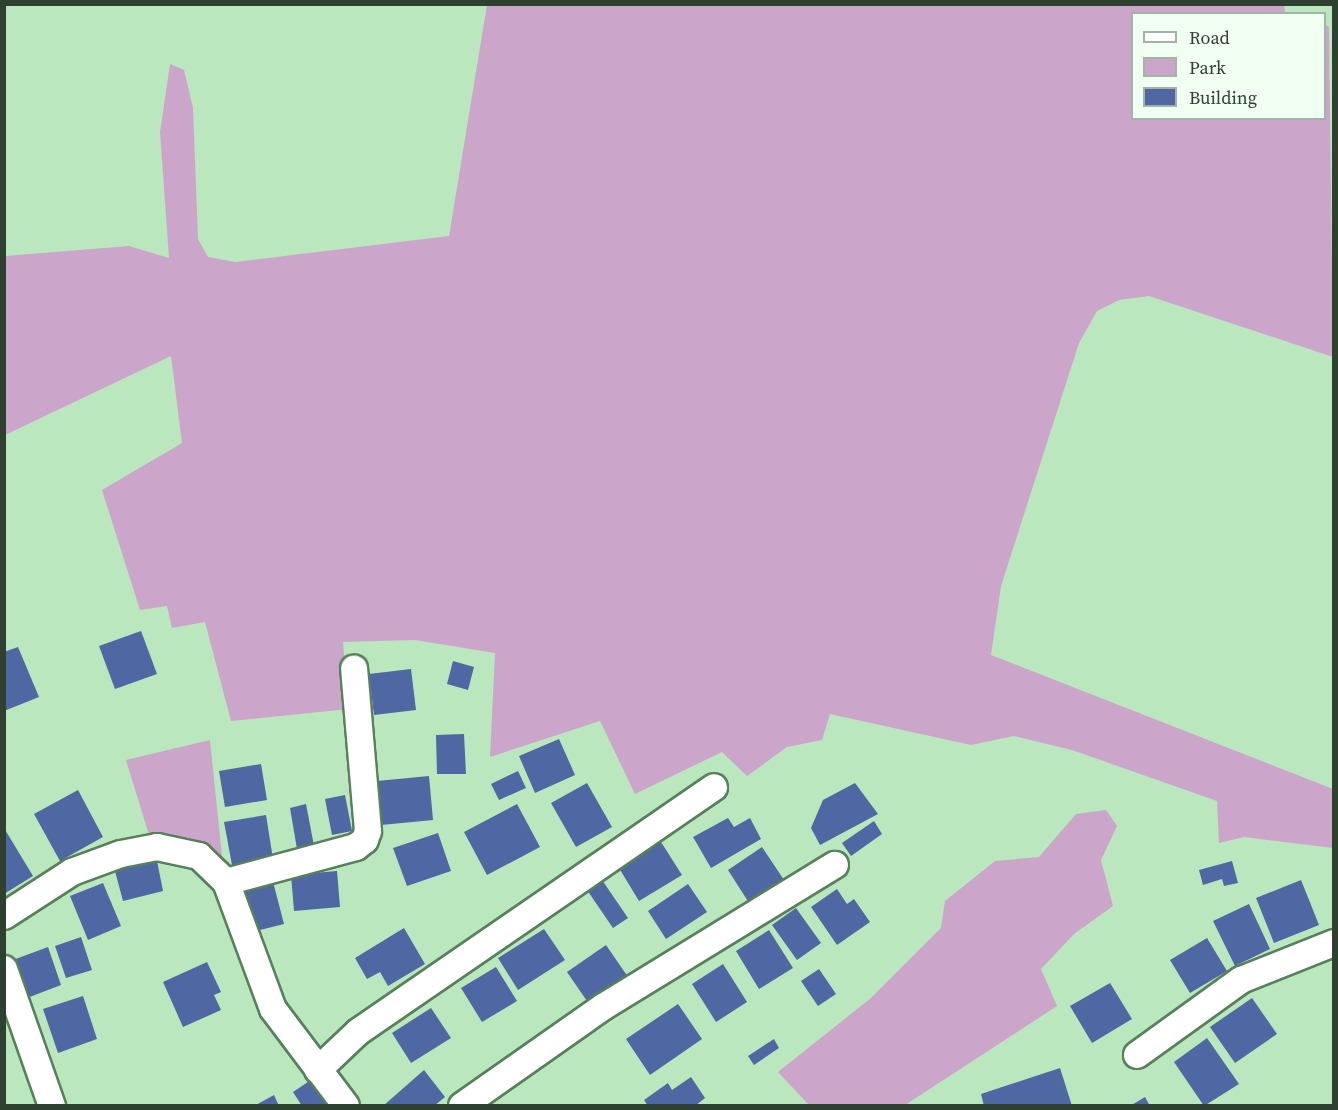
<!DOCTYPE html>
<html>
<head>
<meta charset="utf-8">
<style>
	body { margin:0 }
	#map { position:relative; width:1338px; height:1110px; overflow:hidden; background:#bae7bd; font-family:"Source Serif 4",serif }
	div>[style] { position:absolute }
	.green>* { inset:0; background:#cca5cb }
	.building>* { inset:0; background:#4f67a2 }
	.roads { filter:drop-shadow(2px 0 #57805b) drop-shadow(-2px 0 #57805b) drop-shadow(0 2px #57805b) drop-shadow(0 -2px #57805b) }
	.minor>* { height:26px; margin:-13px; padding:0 13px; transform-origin:13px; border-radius:13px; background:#fff }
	span { translate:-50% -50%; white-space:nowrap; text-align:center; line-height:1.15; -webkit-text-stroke:6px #f1fff2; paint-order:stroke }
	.frame { position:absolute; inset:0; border:6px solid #2e402f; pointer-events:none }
	.legend { position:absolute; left:1131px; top:12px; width:195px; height:108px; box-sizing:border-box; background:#f1fff2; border:2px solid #a3b3a4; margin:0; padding:8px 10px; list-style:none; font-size:18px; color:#2e402f }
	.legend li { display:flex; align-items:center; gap:12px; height:30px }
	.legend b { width:30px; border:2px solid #a3b3a4 }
</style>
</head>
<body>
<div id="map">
	<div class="green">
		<i style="clip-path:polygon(487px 5px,1284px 5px,1285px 13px,1132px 14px,1132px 118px,1324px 118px,1325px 25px,1329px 27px,1333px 357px,1149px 296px,1119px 300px,1097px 311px,1079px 343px,1001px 586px,991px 655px,1333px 789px,1333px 848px,1244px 837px,1219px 843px,1217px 801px,1072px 750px,1014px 736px,971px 745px,830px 714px,822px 740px,787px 747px,747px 776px,722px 752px,635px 794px,600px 721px,490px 757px,495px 653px,415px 640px,343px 642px,348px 709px,231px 721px,205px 622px,172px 628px,167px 606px,140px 610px,102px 490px,182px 443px,171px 356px,5px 435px,5px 256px,129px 246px,169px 258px,160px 132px,170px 64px,184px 70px,193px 108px,198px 239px,208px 257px,235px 262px,449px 236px)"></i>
		<i style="clip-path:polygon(210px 740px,223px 866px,186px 838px,149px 835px,126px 760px)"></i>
		<i style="clip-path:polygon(1106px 810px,1117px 826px,1101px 860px,1113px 906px,1074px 934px,1041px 969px,1057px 1006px,905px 1105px,809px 1105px,778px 1072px,871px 998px,941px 928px,945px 901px,995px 861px,1039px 857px,1076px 814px)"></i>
	</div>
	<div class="building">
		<i style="clip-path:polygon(141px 631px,157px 674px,115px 689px,99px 646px)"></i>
		<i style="clip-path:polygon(18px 647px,39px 697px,4px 711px,4px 652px)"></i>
		<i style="clip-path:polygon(453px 661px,474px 667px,468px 690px,447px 684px)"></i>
		<i style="clip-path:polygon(411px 669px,416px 710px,374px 715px,369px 674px)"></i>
		<i style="clip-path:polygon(464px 734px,466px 774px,437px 774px,436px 735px)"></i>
		<i style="clip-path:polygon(559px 739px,575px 775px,535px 793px,519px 756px)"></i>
		<i style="clip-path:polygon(261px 764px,267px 800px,225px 807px,219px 771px)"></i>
		<i style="clip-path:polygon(518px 771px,526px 788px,499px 800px,491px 784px)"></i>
		<i style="clip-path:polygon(429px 776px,433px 820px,381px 825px,377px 781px)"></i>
		<i style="clip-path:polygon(587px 783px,612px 827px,576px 847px,551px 803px)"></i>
		<i style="clip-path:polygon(855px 783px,878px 814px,820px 845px,811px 828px,823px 800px)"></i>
		<i style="clip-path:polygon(78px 790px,103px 837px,60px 861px,34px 814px)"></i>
		<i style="clip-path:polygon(345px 795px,352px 831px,332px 835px,325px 799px)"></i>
		<i style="clip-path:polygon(306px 804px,314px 846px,297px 849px,290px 808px)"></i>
		<i style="clip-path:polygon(517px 804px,540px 847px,487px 875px,464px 832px)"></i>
		<i style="clip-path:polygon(266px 815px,273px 859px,232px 865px,224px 822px)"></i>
		<i style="clip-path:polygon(728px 818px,734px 827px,750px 818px,761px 839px,711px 868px,693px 837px)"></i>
		<i style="clip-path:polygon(874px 821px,882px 834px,851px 856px,842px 843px)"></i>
		<i style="clip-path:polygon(4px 828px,33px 876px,4px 894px)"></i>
		<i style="clip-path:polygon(438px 833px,451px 871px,407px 886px,393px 848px)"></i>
		<i style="clip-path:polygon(661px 842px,682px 875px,639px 901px,619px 868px)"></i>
		<i style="clip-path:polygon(762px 847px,786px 883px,751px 906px,728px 870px)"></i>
		<i style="clip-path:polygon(157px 861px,163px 891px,123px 901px,115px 871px)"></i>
		<i style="clip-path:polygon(1232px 861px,1238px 883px,1224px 886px,1222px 879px,1203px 885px,1199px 870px)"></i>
		<i style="clip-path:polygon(337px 871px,340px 907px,294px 911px,291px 875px)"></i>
		<i style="clip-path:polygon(272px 878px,284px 924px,252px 932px,240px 885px)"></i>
		<i style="clip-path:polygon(602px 880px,628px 918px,613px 928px,587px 890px)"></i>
		<i style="clip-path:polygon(1301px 880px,1319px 925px,1274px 943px,1256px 898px)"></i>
		<i style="clip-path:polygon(103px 883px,121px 926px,88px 940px,70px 896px)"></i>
		<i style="clip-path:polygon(688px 884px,707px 912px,666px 939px,648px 911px)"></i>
		<i style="clip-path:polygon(837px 889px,847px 904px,854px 899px,870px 922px,837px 945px,811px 907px)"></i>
		<i style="clip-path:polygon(1249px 904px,1270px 949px,1235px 966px,1213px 921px)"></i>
		<i style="clip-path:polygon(796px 908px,821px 943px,797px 960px,772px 925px)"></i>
		<i style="clip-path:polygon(404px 928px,425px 964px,388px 986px,380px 972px,367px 979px,355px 958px)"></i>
		<i style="clip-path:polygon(544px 929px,565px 960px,518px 990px,498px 958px)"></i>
		<i style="clip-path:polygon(769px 930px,793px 968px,759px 989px,736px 951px)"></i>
		<i style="clip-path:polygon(81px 937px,92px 970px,66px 978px,55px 946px)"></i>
		<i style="clip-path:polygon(1207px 938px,1227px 971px,1190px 993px,1170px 960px)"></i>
		<i style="clip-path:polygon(606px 945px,628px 977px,589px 1004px,567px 972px)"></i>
		<i style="clip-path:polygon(48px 947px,61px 985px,27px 998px,13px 960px)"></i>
		<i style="clip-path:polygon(207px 962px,221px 992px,214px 995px,221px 1010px,183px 1027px,163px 982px)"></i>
		<i style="clip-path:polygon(723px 964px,747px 1002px,716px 1022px,692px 984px)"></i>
		<i style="clip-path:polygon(496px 967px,517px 1001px,482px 1022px,461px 988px)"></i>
		<i style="clip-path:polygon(819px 969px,836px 994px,818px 1006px,801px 981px)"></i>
		<i style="clip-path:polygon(1110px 983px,1132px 1019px,1092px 1043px,1070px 1006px)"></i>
		<i style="clip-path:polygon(83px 996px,97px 1039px,58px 1053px,43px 1009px)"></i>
		<i style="clip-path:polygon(1252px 998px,1277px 1034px,1235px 1063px,1210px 1027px)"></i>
		<i style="clip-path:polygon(678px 1004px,702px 1039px,650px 1075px,626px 1039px)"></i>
		<i style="clip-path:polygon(431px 1008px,451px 1038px,411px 1063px,392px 1033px)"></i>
		<i style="clip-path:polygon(1207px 1038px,1239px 1084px,1204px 1106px,1174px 1062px)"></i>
		<i style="clip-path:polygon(774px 1039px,779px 1048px,754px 1065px,748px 1056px)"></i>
		<i style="clip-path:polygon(1060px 1068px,1072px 1106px,984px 1106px,981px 1094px)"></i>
		<i style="clip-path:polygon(424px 1070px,445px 1097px,434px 1106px,383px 1106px)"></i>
		<i style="clip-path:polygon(691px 1077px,705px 1098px,695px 1106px,648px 1106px,644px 1100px,668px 1083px,672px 1090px)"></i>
		<i style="clip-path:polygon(311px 1080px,328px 1106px,302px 1106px,293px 1092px)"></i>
		<i style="clip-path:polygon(274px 1095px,279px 1106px,254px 1106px)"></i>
		<i style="clip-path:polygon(1145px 1097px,1150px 1106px,1130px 1106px)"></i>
	</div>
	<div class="roads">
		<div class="minor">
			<i style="left:226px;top:882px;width:135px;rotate:-15.1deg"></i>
			<i style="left:356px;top:847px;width:11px;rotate:-38deg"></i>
			<i style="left:365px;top:840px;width:9px;rotate:-72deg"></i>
			<i style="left:368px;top:831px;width:163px;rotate:-94.9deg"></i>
			<i style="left:4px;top:916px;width:81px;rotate:-32.9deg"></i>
			<i style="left:72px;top:872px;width:52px;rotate:-20.2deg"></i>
			<i style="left:121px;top:854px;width:37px;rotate:-11deg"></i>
			<i style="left:157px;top:847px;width:43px;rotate:12.1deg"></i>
			<i style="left:199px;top:856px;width:37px;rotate:44deg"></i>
			<i style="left:226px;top:882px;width:135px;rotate:69.7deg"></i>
			<i style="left:273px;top:1009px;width:121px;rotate:53deg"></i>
			<i style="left:4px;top:969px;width:145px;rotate:70.7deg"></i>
			<i style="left:1137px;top:1055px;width:128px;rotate:-35.8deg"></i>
			<i style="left:1241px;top:980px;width:100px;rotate:-21.7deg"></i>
			<i style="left:318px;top:1070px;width:55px;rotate:-43.5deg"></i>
			<i style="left:358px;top:1032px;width:432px;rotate:-34.5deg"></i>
			<i style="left:462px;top:1106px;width:172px;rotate:-35.1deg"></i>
			<i style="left:603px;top:1007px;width:272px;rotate:-31.5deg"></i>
		</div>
	</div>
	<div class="frame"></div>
	<ul class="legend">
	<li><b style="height:8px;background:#fff"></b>Road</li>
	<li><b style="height:16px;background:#cca5cb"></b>Park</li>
	<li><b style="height:16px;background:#4f67a2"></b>Building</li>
	</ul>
</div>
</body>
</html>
